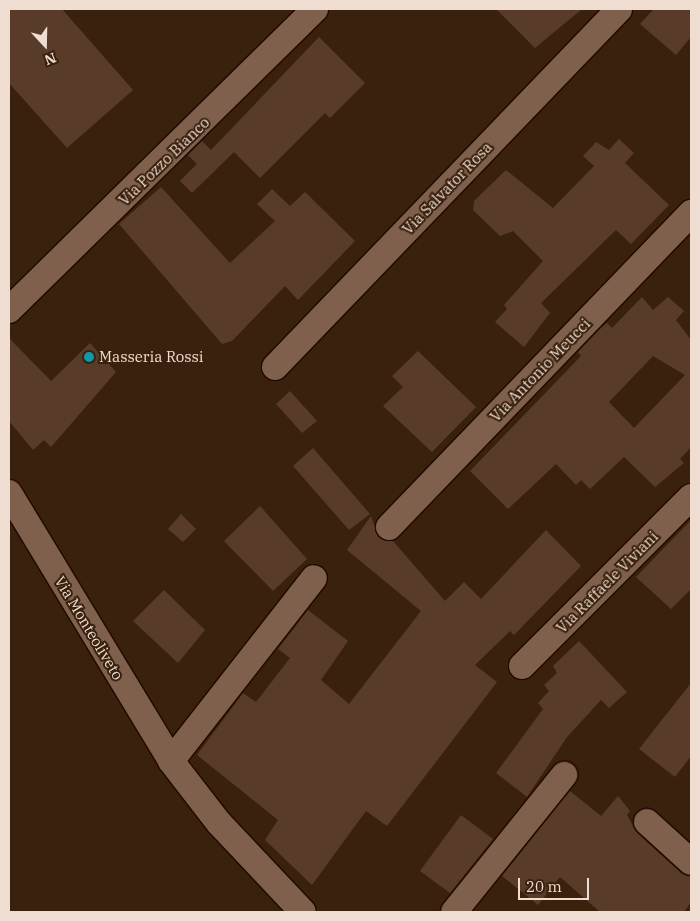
<!DOCTYPE html>
<html>
<head>
<meta charset="utf-8">
<style>
	body { margin:0 }
	#map { position:relative; width:700px; height:921px; overflow:hidden; background:#3a210e; font-family:"IBM Plex Serif",serif }
	div>[style] { position:absolute }
	.building>* { inset:0; background:#583c29 }
	.roads { filter:drop-shadow(1px 0 #200900) drop-shadow(-1px 0 #200900) drop-shadow(0 1px #200900) drop-shadow(0 -1px #200900) }
	.minor>* { height:26px; margin:-13px; padding:0 13px; transform-origin:13px; border-radius:13px; background:#7e604c }
	.dots>* { width:14px; height:14px; translate:-50% -50%; box-sizing:border-box; border:2px solid #3a210e; border-radius:50% }
	span { translate:-50% -50%; white-space:nowrap; text-align:center; line-height:1.15; -webkit-text-stroke:4px #3a210e; paint-order:stroke }
	.street-label { font-size:15px; color:#efddd2 }
	.poi-label { font-size:15px; color:#efddd2 }
	.left { translate:0 -50%; text-align:left }
	.frame { position:absolute; inset:0; border:10px solid #efddd2; pointer-events:none }
	.north { position:absolute; left:20px; top:20px; width:50px; height:50px; -webkit-text-stroke:4px #3a210e; paint-order:stroke; rotate:159deg; font-size:14px; font-weight:700; line-height:20px; text-align:center; color:#efddd2 }
	.north::after { content:''; display:block; margin:auto; width:18px; height:22px; background:#efddd2; clip-path:polygon(50% 0,100% 100%,50% 72%,0 100%) }
	.scale { position:absolute; left:518px; top:878px; width:71px; height:22px; box-sizing:border-box; border:2px solid #efddd2; border-top:0; padding-left:6px; font-size:15px; line-height:18px; white-space:nowrap; color:#efddd2; -webkit-text-stroke:4px #3a210e; paint-order:stroke }
</style>
</head>
<body>
<div id="map">
	<div class="building">
		<i style="clip-path:polygon(9px 9px,62px 9px,133px 90px,67px 148px,9px 83px)"></i>
		<i style="clip-path:polygon(496px 9px,582px 9px,535px 48px)"></i>
		<i style="clip-path:polygon(654px 9px,691px 9px,691px 37px,676px 55px,640px 24px)"></i>
		<i style="clip-path:polygon(319px 37px,365px 83px,330px 118px,325px 113px,260px 178px,234px 152px,192px 193px,180px 181px,197px 164px,188px 155px,202px 141px,211px 150px)"></i>
		<i style="clip-path:polygon(619px 139px,634px 153px,625px 163px,669px 205px,631px 244px,616px 230px,541px 303px,550px 313px,524px 347px,495px 322px,507px 309px,504px 305px,543px 261px,513px 231px,500px 236px,473px 210px,474px 201px,506px 170px,553px 208px,594px 166px,583px 156px,596px 142px,609px 150px)"></i>
		<i style="clip-path:polygon(161px 187px,230px 263px,275px 221px,257px 204px,272px 189px,290px 206px,305px 192px,355px 241px,298px 300px,285px 286px,232px 341px,222px 344px,119px 224px)"></i>
		<i style="clip-path:polygon(evenodd,642px 297px,653px 310px,668px 297px,684px 311px,676px 320px,691px 340px,691px 447px,680px 459px,684px 463px,655px 487px,624px 457px,590px 489px,581px 480px,576px 485px,556px 464px,508px 509px,470px 471px,581px 356px,578px 352px,601px 328px,607px 323px,612px 328px,642px 297px,653px 356px,685px 375px,634px 428px,609px 402px,653px 356px)"></i>
		<i style="clip-path:polygon(9px 338px,51px 381px,90px 343px,116px 372px,51px 447px,44px 440px,33px 450px,9px 421px)"></i>
		<i style="clip-path:polygon(418px 351px,476px 407px,432px 452px,383px 406px,403px 387px,392px 376px)"></i>
		<i style="clip-path:polygon(290px 391px,317px 421px,302px 433px,276px 404px)"></i>
		<i style="clip-path:polygon(313px 448px,370px 514px,349px 530px,293px 466px)"></i>
		<i style="clip-path:polygon(260px 506px,307px 559px,273px 591px,224px 541px)"></i>
		<i style="clip-path:polygon(181px 514px,196px 529px,183px 542px,168px 529px)"></i>
		<i style="clip-path:polygon(371px 516px,378px 537px,393px 541px,445px 601px,464px 582px,481px 599px,546px 530px,581px 566px,514px 635px,510px 631px,475px 665px,497px 682px,387px 826px,366px 811px,312px 885px,265px 840px,278px 820px,197px 755px,243px 693px,256px 702px,290px 658px,278px 649px,308px 610px,348px 641px,321px 680px,349px 704px,421px 611px,347px 550px)"></i>
		<i style="clip-path:polygon(691px 520px,691px 589px,671px 609px,636px 577px)"></i>
		<i style="clip-path:polygon(164px 590px,205px 630px,178px 663px,133px 621px)"></i>
		<i style="clip-path:polygon(579px 641px,627px 692px,609px 708px,601px 700px,567px 737px,527px 797px,496px 773px,543px 709px,538px 703px,549px 691px,544px 685px,557px 673px,553px 666px)"></i>
		<i style="clip-path:polygon(691px 683px,691px 756px,675px 777px,639px 749px)"></i>
		<i style="clip-path:polygon(570px 791px,601px 816px,618px 796px,630px 811px,627px 815px,637px 833px,681px 873px,691px 877px,691px 902px,684px 912px,600px 912px,560px 877px,538px 905px,502px 876px)"></i>
		<i style="clip-path:polygon(461px 815px,493px 839px,450px 893px,420px 871px)"></i>
	</div>
	<div class="roads">
		<div class="minor">
			<i style="left:9px;top:310px;width:429px;rotate:-44.5deg"></i>
			<i style="left:275px;top:367px;width:496px;rotate:-46.1deg"></i>
			<i style="left:9px;top:493px;width:313px;rotate:58.8deg"></i>
			<i style="left:171px;top:761px;width:78px;rotate:52.3deg"></i>
			<i style="left:219px;top:823px;width:122px;rotate:46.7deg"></i>
			<i style="left:389px;top:527px;width:436px;rotate:-46.1deg"></i>
			<i style="left:522px;top:666px;width:239px;rotate:-45deg"></i>
			<i style="left:171px;top:761px;width:232px;rotate:-52deg"></i>
			<i style="left:647px;top:822px;width:59px;rotate:42.3deg"></i>
			<i style="left:454px;top:912px;width:176px;rotate:-51.2deg"></i>
		</div>
	</div>
	<div class="dots">
		<i style="left:89px;top:357px;background:#0f9aa8"></i>
	</div>
	<div class="street-label">
		<span style="left:164px;top:161px;rotate:-44deg">Via Pozzo Bianco</span>
		<span style="left:447px;top:188px;rotate:-46deg">Via Salvator Rosa</span>
		<span style="left:540px;top:370px;rotate:-46deg">Via Antonio Meucci</span>
		<span style="left:607px;top:582px;rotate:-45deg">Via Raffaele Viviani</span>
		<span style="left:89px;top:628px;rotate:59deg">Via Monteoliveto</span>
	</div>
	<div class="poi-label">
		<span class="left" style="left:99px;top:357px">Masseria Rossi</span>
	</div>
	<div class="frame"></div>
	<div class="north">N</div>
	<div class="scale">20 m</div>
</div>
</body>
</html>
